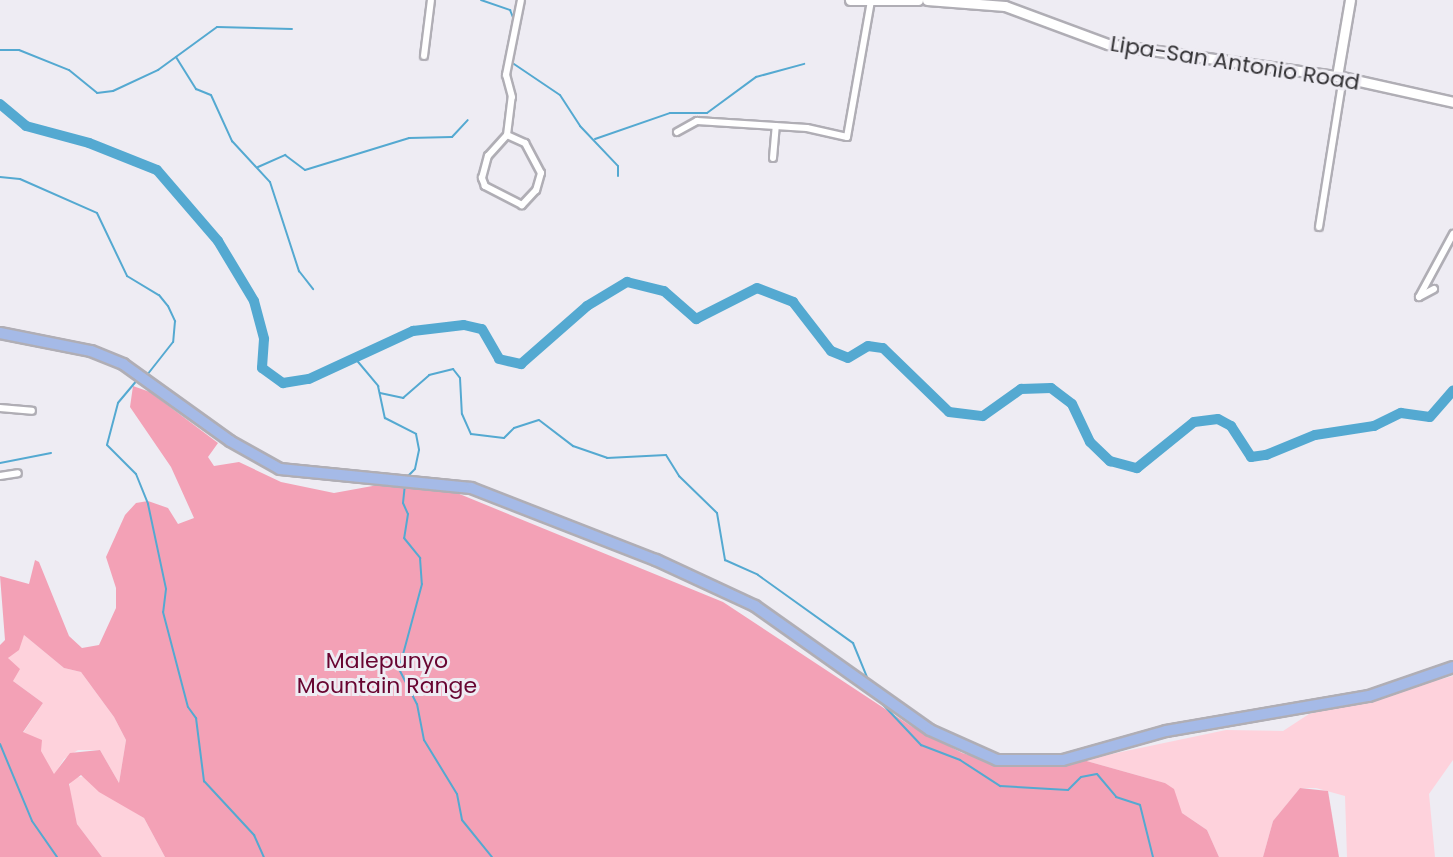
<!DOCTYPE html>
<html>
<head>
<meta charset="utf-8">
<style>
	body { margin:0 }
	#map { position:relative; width:1453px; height:857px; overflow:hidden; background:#eeecf3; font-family:Poppins,sans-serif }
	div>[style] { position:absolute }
	.green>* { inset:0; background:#fed2dc }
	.forest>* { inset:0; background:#f3a1b6 }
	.stream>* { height:2px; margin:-1px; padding:0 1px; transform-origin:1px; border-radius:1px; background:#54a9d1 }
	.river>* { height:10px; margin:-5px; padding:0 5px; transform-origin:5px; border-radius:5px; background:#54a9d1 }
	.roads { filter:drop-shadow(2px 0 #b0aeb5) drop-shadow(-2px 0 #b0aeb5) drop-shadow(0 2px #b0aeb5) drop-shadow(0 -2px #b0aeb5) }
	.street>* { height:6px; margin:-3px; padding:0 3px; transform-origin:3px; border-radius:3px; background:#fff }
	.secondary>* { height:9px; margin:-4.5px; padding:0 4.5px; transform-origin:4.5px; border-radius:4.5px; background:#fff }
	.primary>* { height:10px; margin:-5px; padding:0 5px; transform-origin:5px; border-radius:5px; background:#a5bae7 }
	span { translate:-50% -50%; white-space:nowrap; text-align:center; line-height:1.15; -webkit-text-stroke:6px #eeecf3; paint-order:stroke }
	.street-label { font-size:22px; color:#323134 }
	.park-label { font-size:22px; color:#680531 }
</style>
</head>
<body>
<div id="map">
	<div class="green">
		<i style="clip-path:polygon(24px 635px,64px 668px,81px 672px,114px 717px,126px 740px,119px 783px,100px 750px,78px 750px,64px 759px,54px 775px,31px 737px,23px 733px,43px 703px,13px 681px,8px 658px)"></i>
		<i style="clip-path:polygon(1453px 676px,1453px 760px,1429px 794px,1435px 857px,1347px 857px,1345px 796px,1316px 788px,1300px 788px,1273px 821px,1263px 857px,1219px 857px,1207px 830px,1182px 813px,1165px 783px,1083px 760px,1226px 730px,1283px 731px,1309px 714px)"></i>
		<i style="clip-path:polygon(86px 776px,93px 786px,144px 818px,165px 857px,102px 857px,77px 824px,69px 787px,72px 778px)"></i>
	</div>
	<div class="forest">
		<i style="clip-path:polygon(evenodd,133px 386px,150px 392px,218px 443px,208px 457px,214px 466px,239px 462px,281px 482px,334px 493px,378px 485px,457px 493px,723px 602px,911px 726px,962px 753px,1009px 767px,1083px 760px,1165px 783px,1174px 789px,1182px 813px,1207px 830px,1219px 857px,165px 857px,144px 818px,99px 792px,81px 775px,69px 784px,77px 824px,102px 857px,0 857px,0 645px,5px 640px,0 576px,29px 584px,35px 560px,39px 562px,69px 636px,82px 648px,99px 645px,116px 608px,116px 588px,106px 557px,125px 515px,136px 503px,148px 501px,168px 508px,178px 524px,194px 518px,171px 467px,130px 407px,133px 386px,24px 635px,64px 668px,81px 672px,114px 717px,126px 740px,119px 783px,100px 750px,70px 753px,54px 774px,41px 751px,42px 740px,23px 732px,43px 703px,13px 681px,20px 669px,8px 658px,19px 650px,24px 635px)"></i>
		<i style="clip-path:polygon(1300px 788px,1328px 791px,1339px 857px,1263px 857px,1273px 821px)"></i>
	</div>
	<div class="stream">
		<i style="left:481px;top:0;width:31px;rotate:19deg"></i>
		<i style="left:510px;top:10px;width:11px;rotate:68deg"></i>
		<i style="left:0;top:50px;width:19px"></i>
		<i style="left:19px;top:50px;width:54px;rotate:21.8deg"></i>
		<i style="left:69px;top:70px;width:36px;rotate:39deg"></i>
		<i style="left:97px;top:93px;width:16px;rotate:-7deg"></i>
		<i style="left:113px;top:91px;width:50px;rotate:-25deg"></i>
		<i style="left:158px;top:70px;width:73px;rotate:-36.1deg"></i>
		<i style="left:217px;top:27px;width:75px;rotate:1.5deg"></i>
		<i style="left:176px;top:57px;width:38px;rotate:58deg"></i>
		<i style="left:196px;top:89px;width:16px;rotate:22deg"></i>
		<i style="left:211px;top:95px;width:51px;rotate:65.5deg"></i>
		<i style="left:232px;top:141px;width:56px;rotate:47.2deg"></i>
		<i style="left:270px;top:182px;width:94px;rotate:72deg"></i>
		<i style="left:299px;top:271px;width:23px;rotate:52deg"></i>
		<i style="left:511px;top:62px;width:59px;rotate:34deg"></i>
		<i style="left:560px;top:95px;width:37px;rotate:57deg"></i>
		<i style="left:580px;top:126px;width:55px;rotate:46.5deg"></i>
		<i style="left:618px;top:166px;width:10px;rotate:90deg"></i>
		<i style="left:595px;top:139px;width:79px;rotate:-19.1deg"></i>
		<i style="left:670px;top:113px;width:37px"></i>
		<i style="left:707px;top:113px;width:61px;rotate:-36.3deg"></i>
		<i style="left:756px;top:77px;width:50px;rotate:-15.2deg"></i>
		<i style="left:258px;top:167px;width:30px;rotate:-24deg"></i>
		<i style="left:285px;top:155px;width:25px;rotate:37deg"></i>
		<i style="left:305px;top:170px;width:109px;rotate:-17.1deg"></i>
		<i style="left:409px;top:138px;width:43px;rotate:-1.3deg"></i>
		<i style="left:452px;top:137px;width:23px;rotate:-47deg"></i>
		<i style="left:0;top:177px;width:20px;rotate:6deg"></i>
		<i style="left:20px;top:179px;width:84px;rotate:23.8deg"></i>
		<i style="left:97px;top:213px;width:70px;rotate:64.5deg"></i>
		<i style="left:127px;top:276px;width:37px;rotate:31deg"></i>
		<i style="left:159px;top:295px;width:14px;rotate:51deg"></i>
		<i style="left:168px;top:306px;width:17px;rotate:65deg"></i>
		<i style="left:175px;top:321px;width:21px;rotate:95deg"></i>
		<i style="left:173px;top:342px;width:42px;rotate:128.2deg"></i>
		<i style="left:354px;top:357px;width:38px;rotate:50deg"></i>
		<i style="left:378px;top:386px;width:33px;rotate:78deg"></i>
		<i style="left:385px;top:418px;width:35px;rotate:27deg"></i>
		<i style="left:416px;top:434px;width:16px;rotate:79deg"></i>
		<i style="left:419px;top:450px;width:19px;rotate:102deg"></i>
		<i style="left:415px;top:469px;width:13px;rotate:135deg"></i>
		<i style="left:138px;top:379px;width:31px;rotate:130deg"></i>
		<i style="left:118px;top:403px;width:43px;rotate:104.7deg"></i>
		<i style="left:107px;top:445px;width:41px;rotate:45deg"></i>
		<i style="left:136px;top:474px;width:32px;rotate:68deg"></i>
		<i style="left:148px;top:504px;width:87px;rotate:78deg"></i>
		<i style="left:166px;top:589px;width:23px;rotate:97deg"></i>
		<i style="left:163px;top:612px;width:98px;rotate:75.3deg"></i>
		<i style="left:188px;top:707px;width:14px;rotate:54deg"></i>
		<i style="left:196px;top:718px;width:64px;rotate:82.8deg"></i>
		<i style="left:204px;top:781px;width:74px;rotate:47.2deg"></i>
		<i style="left:254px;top:835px;width:24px;rotate:66deg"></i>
		<i style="left:380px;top:393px;width:24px;rotate:12deg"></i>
		<i style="left:403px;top:398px;width:35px;rotate:-41deg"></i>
		<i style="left:429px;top:375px;width:25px;rotate:-14deg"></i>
		<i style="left:453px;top:369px;width:11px;rotate:52deg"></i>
		<i style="left:460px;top:378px;width:36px;rotate:87deg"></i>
		<i style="left:462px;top:414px;width:22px;rotate:66deg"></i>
		<i style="left:471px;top:434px;width:33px;rotate:7deg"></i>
		<i style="left:504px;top:438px;width:14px;rotate:-45deg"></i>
		<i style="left:514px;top:428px;width:26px;rotate:-18deg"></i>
		<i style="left:539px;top:420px;width:43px;rotate:37.4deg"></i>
		<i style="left:573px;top:446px;width:36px;rotate:19deg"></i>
		<i style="left:607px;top:458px;width:59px;rotate:-2.9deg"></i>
		<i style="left:666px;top:455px;width:25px;rotate:58deg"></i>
		<i style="left:679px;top:476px;width:53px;rotate:44.2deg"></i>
		<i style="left:717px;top:513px;width:48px;rotate:80.3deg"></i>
		<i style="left:725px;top:560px;width:36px;rotate:24deg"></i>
		<i style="left:758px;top:575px;width:117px;rotate:35.6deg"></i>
		<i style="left:853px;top:643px;width:42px;rotate:67.7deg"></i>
		<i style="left:0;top:463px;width:52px;rotate:-11.1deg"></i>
		<i style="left:405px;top:484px;width:19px;rotate:96deg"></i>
		<i style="left:403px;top:503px;width:12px;rotate:66deg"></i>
		<i style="left:408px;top:514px;width:24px;rotate:99deg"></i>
		<i style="left:404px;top:538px;width:26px;rotate:51deg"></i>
		<i style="left:420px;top:558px;width:26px;rotate:86deg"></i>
		<i style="left:422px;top:584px;width:88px;rotate:105.1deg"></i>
		<i style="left:399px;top:669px;width:39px;rotate:63deg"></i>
		<i style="left:417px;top:704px;width:37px;rotate:79deg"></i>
		<i style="left:424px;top:740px;width:63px;rotate:58.6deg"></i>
		<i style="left:457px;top:794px;width:26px;rotate:79deg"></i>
		<i style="left:462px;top:820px;width:48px;rotate:51deg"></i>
		<i style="left:874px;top:695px;width:69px;rotate:46.8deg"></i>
		<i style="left:921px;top:745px;width:42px;rotate:21deg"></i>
		<i style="left:960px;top:760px;width:48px;rotate:33deg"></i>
		<i style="left:1000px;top:786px;width:68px;rotate:3.4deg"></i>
		<i style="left:1068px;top:790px;width:18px;rotate:-45deg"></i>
		<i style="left:1081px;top:777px;width:16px;rotate:-11deg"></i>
		<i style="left:1097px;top:774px;width:30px;rotate:50deg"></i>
		<i style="left:1116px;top:797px;width:25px;rotate:18deg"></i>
		<i style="left:1140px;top:805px;width:54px;rotate:76deg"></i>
		<i style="left:0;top:744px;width:83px;rotate:67.4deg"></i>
		<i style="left:32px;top:821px;width:44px;rotate:55.2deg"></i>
	</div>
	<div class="river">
		<i style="left:0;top:104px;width:34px;rotate:40deg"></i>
		<i style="left:26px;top:126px;width:65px;rotate:15.1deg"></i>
		<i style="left:89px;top:143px;width:73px;rotate:21.7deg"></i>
		<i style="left:157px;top:170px;width:94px;rotate:49.3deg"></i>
		<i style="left:218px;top:241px;width:70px;rotate:59deg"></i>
		<i style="left:254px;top:301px;width:39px;rotate:75deg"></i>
		<i style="left:264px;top:339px;width:29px;rotate:94deg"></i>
		<i style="left:262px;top:368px;width:26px;rotate:36deg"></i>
		<i style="left:283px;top:383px;width:26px;rotate:-9deg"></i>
		<i style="left:309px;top:379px;width:115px;rotate:-24.8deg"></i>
		<i style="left:413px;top:331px;width:51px;rotate:-6.7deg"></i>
		<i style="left:464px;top:325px;width:18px;rotate:13deg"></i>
		<i style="left:482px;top:329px;width:34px;rotate:60deg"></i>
		<i style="left:499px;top:359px;width:23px;rotate:13deg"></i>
		<i style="left:521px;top:364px;width:88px;rotate:-41.3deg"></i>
		<i style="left:587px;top:306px;width:47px;rotate:-31deg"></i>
		<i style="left:627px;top:282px;width:38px;rotate:14deg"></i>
		<i style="left:664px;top:291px;width:43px;rotate:41.2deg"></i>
		<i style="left:696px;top:319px;width:68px;rotate:-26.9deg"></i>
		<i style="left:757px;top:288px;width:39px;rotate:21deg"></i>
		<i style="left:793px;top:302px;width:62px;rotate:52.2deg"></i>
		<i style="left:831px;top:351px;width:18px;rotate:22deg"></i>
		<i style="left:848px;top:358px;width:23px;rotate:-31deg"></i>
		<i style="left:868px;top:346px;width:15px;rotate:8deg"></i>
		<i style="left:883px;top:348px;width:92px;rotate:44.1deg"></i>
		<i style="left:949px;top:412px;width:34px;rotate:7deg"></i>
		<i style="left:983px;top:416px;width:47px;rotate:-35.4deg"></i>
		<i style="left:1021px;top:389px;width:30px;rotate:-2deg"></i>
		<i style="left:1051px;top:388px;width:26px;rotate:37deg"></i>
		<i style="left:1072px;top:404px;width:42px;rotate:64.7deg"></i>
		<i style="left:1090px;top:442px;width:28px;rotate:44deg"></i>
		<i style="left:1110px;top:461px;width:28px;rotate:15deg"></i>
		<i style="left:1137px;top:468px;width:73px;rotate:-38.9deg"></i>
		<i style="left:1194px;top:422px;width:24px;rotate:-7deg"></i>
		<i style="left:1218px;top:419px;width:15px;rotate:28deg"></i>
		<i style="left:1231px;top:426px;width:37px;rotate:57deg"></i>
		<i style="left:1251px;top:457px;width:15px;rotate:-8deg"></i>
		<i style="left:1266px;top:455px;width:53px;rotate:-22.2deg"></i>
		<i style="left:1315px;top:435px;width:60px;rotate:-8.7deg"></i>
		<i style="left:1374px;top:426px;width:30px;rotate:-26deg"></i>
		<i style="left:1401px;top:413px;width:29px;rotate:8deg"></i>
		<i style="left:1430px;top:417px;width:35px;rotate:-49deg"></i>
	</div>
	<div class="roads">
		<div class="street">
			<i style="left:424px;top:56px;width:56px;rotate:-82.9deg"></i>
			<i style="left:677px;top:132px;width:23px;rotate:-29deg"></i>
			<i style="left:697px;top:121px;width:110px;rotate:3.6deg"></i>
			<i style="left:807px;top:128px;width:41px;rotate:12.7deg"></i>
			<i style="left:847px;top:137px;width:138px;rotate:-80deg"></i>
			<i style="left:507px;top:135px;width:20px;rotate:24deg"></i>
			<i style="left:525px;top:143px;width:34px;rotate:62deg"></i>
			<i style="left:541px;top:173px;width:18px;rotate:106deg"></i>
			<i style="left:536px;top:190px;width:21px;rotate:133deg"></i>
			<i style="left:522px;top:205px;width:42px;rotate:-152.8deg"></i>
			<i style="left:485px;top:186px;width:9px;rotate:-111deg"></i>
			<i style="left:482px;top:178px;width:23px;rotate:-75deg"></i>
			<i style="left:488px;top:156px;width:28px;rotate:-48deg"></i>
			<i style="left:507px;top:135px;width:38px;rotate:-83deg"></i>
			<i style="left:512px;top:97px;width:23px;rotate:-105deg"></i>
			<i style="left:506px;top:75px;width:76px;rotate:-78.7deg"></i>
			<i style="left:773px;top:158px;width:32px;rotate:-85deg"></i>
			<i style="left:1319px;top:227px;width:152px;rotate:-80.9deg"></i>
			<i style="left:1434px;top:289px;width:17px;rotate:152deg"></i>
			<i style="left:1419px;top:297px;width:72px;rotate:-61.6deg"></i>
			<i style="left:0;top:408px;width:32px;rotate:5deg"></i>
			<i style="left:0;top:476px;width:18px;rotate:-9deg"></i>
		</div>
		<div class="secondary">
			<i style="left:850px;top:0;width:68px"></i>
			<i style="left:927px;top:0;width:78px;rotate:4.4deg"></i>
			<i style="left:1005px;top:6px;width:110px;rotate:20.3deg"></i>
			<i style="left:1108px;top:44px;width:231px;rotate:8deg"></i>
			<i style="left:1337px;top:76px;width:119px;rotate:12.6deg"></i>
			<i style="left:1337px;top:76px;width:77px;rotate:-80.3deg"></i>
		</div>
		<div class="primary">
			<i style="left:0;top:333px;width:93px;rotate:11.2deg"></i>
			<i style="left:91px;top:351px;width:35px;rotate:22deg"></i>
			<i style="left:123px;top:364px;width:132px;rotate:35.7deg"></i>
			<i style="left:230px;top:441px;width:57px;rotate:29.2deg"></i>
			<i style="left:280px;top:469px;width:192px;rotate:5.7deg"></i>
			<i style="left:471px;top:488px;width:199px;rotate:21.3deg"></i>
			<i style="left:656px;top:560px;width:109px;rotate:24.9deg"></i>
			<i style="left:755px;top:606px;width:214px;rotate:35.3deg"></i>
			<i style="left:930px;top:730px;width:73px;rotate:24.1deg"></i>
			<i style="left:997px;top:760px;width:66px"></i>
			<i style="left:1063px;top:760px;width:107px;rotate:-15.7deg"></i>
			<i style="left:1166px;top:731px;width:206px;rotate:-9.8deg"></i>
			<i style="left:1369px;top:696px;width:89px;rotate:-19deg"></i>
		</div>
	</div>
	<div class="street-label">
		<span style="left:1235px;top:63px;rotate:9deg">Lipa-San Antonio Road</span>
	</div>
	<div class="park-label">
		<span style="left:387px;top:673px">Malepunyo<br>Mountain Range</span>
	</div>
</div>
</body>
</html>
